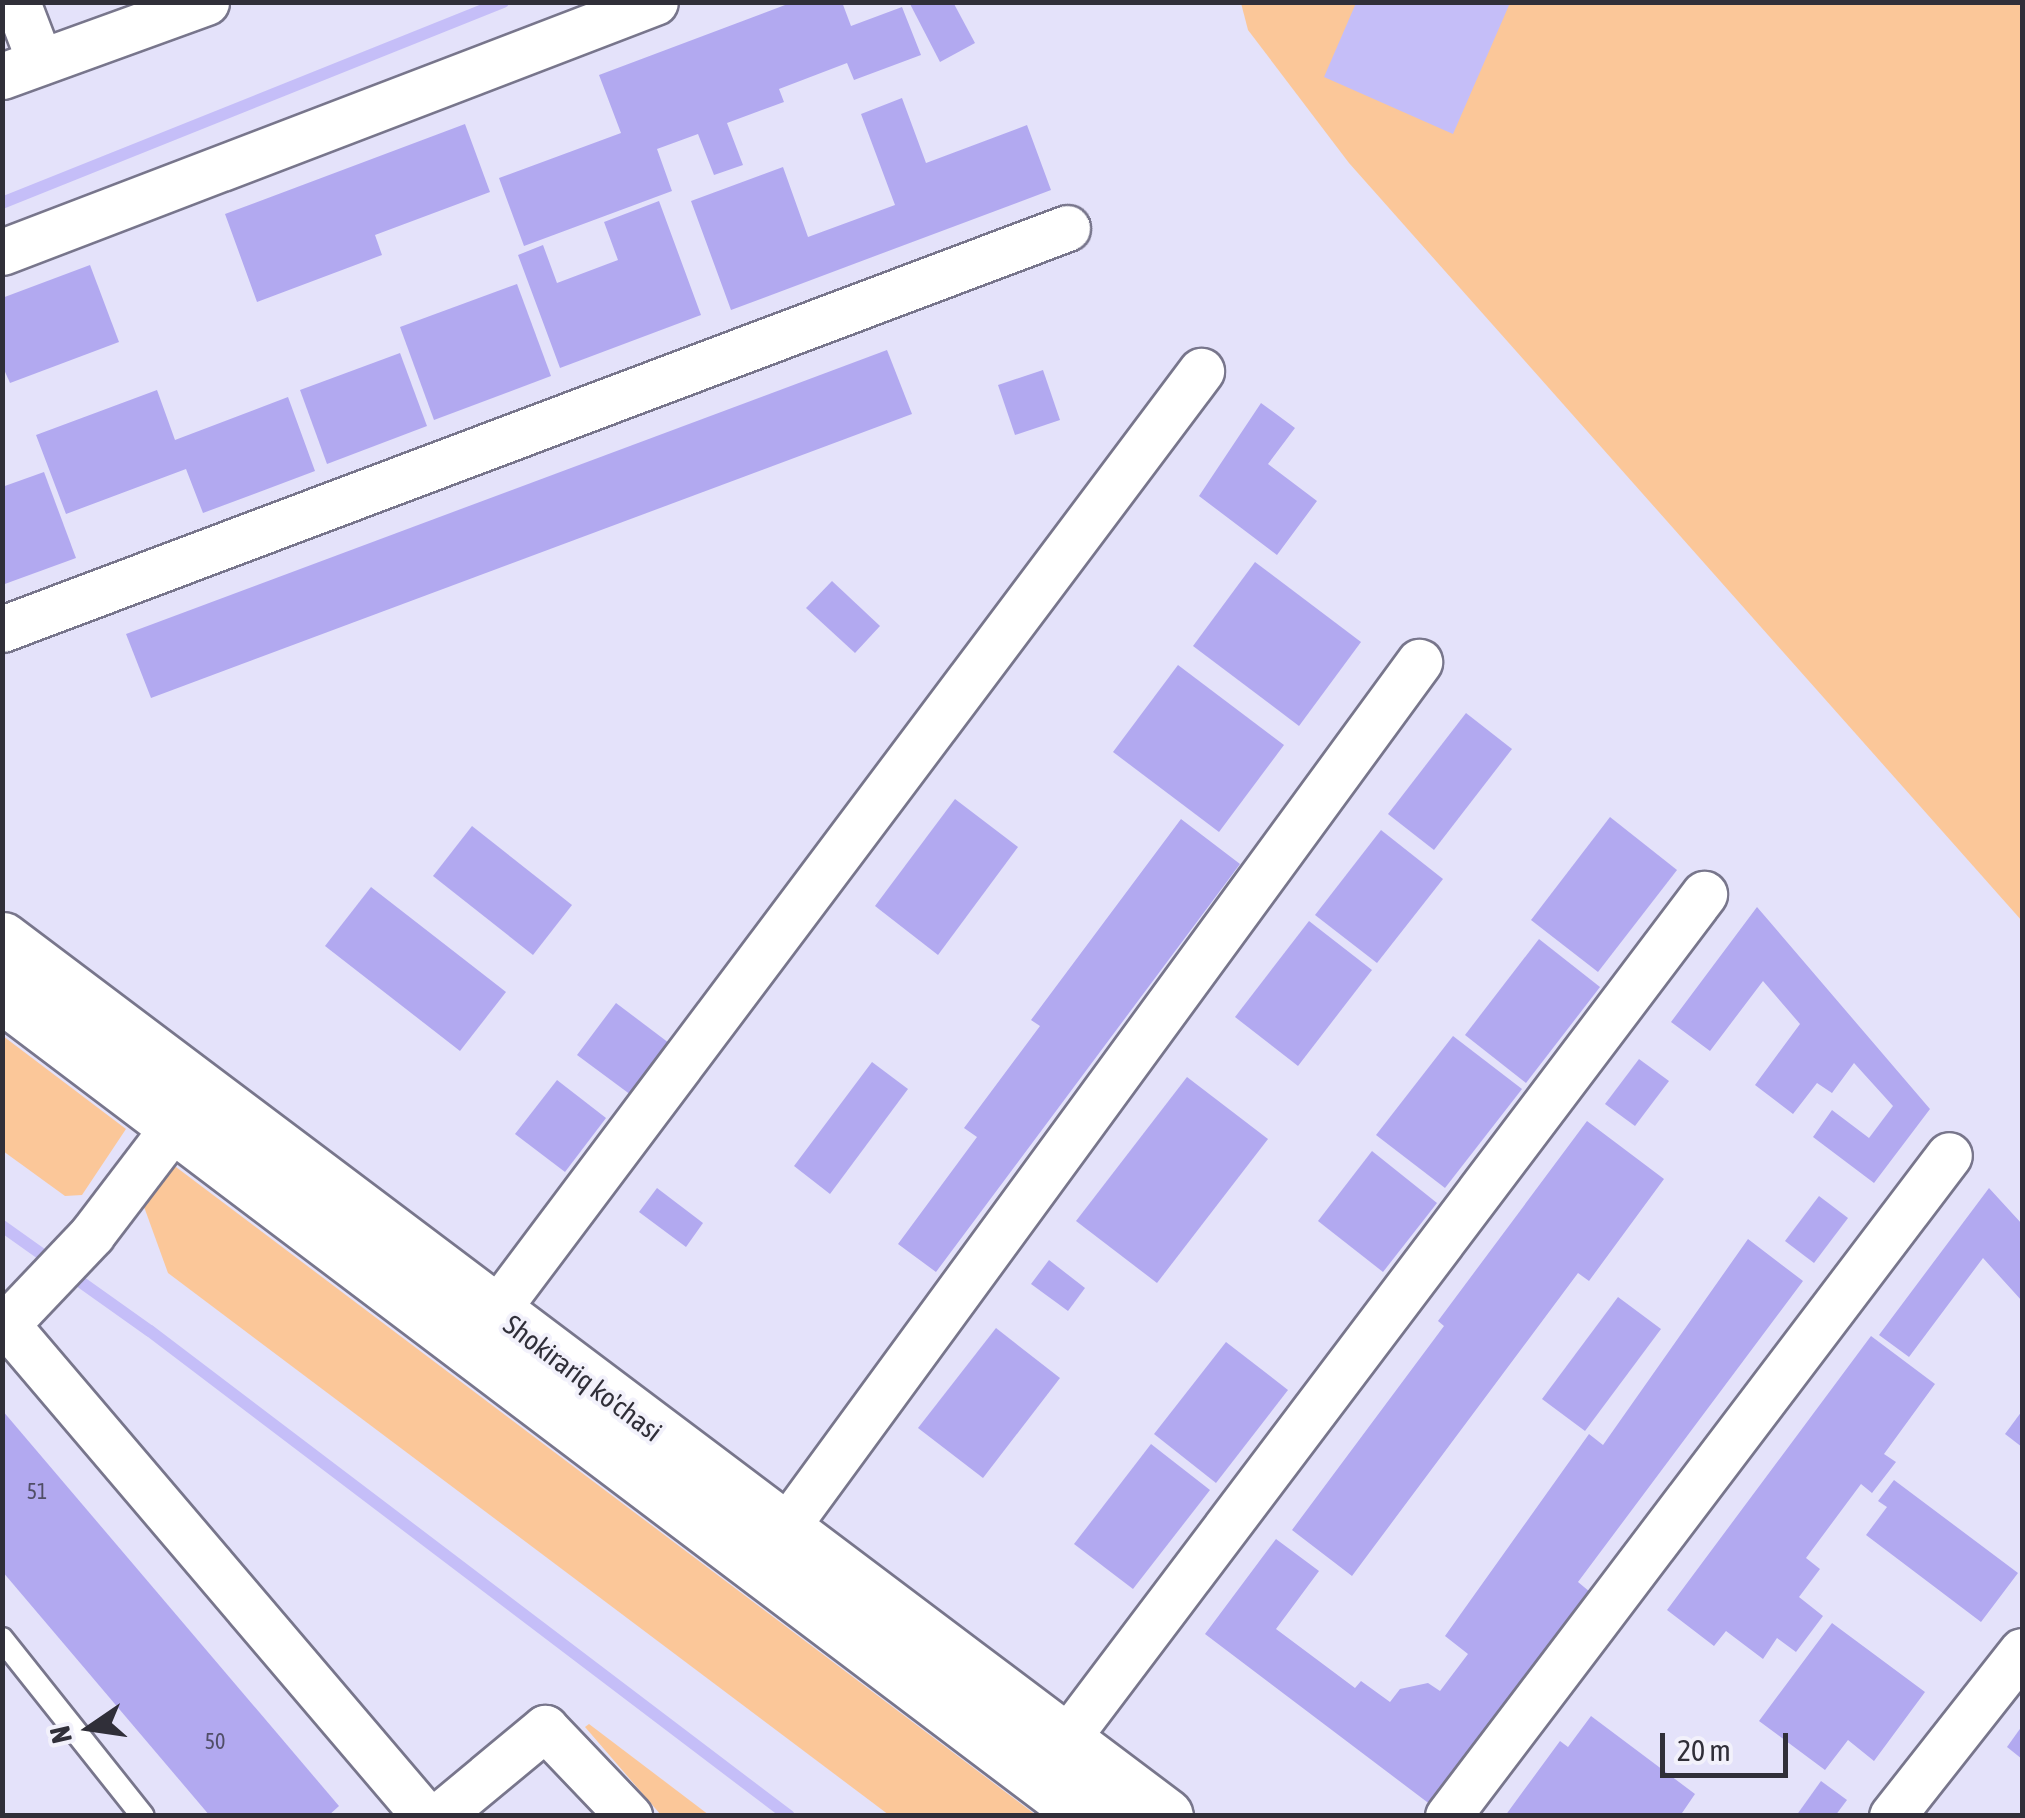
<!DOCTYPE html>
<html>
<head>
<meta charset="utf-8">
<style>
	body { margin:0 }
	#map { position:relative; width:2025px; height:1818px; overflow:hidden; background:#e4e2fa; font-family:"Asap Condensed",sans-serif }
	div>[style] { position:absolute }
	.green>* { inset:0; background:#fbc799 }
	.water>* { inset:0; background:#c5bef8 }
	.stream>* { height:12px; margin:-6px; padding:0 6px; transform-origin:6px; border-radius:6px; background:#c5bef8 }
	.building>* { inset:0; background:#b2a9f0 }
	.roads { filter:drop-shadow(2px 0 #78768c) drop-shadow(-2px 0 #78768c) drop-shadow(0 2px #78768c) drop-shadow(0 -2px #78768c) }
	.lane>* { height:22px; margin:-11px; padding:0 11px; transform-origin:11px; border-radius:11px; background:#fff }
	.street>* { height:45px; margin:-22.5px; padding:0 22.5px; transform-origin:22.5px; border-radius:22.5px; background:#fff }
	.secondary>* { height:55px; margin:-27.5px; padding:0 27.5px; transform-origin:27.5px; border-radius:27.5px; background:#fff }
	span { translate:-50% -50%; white-space:nowrap; text-align:center; line-height:1.15; -webkit-text-stroke:8px #f2f1fb; paint-order:stroke }
	.number-label { font-size:22px; color:#504e67 }
	.number-label span { -webkit-text-stroke-width:0 }
	.street-label { font-size:28px; color:#302f39 }
	.frame { position:absolute; inset:0; border:5px solid #302f39; pointer-events:none }
	.north { position:absolute; left:40px; top:1678px; width:100px; height:100px; -webkit-text-stroke:8px #f2f1fb; paint-order:stroke; rotate:257deg; font-size:28px; font-weight:700; line-height:40px; text-align:center; color:#302f39 }
	.north::after { content:''; display:block; margin:auto; width:35px; height:45px; background:#302f39; clip-path:polygon(50% 0,100% 100%,50% 72%,0 100%) }
	.scale { position:absolute; left:1660px; top:1733px; width:128px; height:45px; box-sizing:border-box; border:5px solid #302f39; border-top:0; padding-left:12px; font-size:30px; line-height:35px; white-space:nowrap; color:#302f39; -webkit-text-stroke:8px #f2f1fb; paint-order:stroke }
</style>
</head>
<body>
<div id="map">
	<div class="green">
		<i style="clip-path:polygon(1241px 3px,2022px 3px,2022px 921px,1349px 163px,1248px 30px)"></i>
		<i style="clip-path:polygon(3px 1036px,126px 1129px,82px 1195px,65px 1196px,3px 1151px)"></i>
		<i style="clip-path:polygon(172px 1164px,1036px 1815px,889px 1815px,168px 1273px,143px 1204px)"></i>
		<i style="clip-path:polygon(589px 1724px,709px 1815px,661px 1815px,585px 1727px)"></i>
	</div>
	<div class="water">
		<i style="clip-path:polygon(1356px 3px,1510px 3px,1453px 134px,1324px 77px)"></i>
	</div>
	<div class="stream">
		<i style="left:2px;top:203px;width:540px;rotate:-21.86deg"></i>
		<i style="left:2px;top:1226px;width:181px;rotate:35.4deg"></i>
		<i style="left:150px;top:1331px;width:802px;rotate:37.2deg"></i>
	</div>
	<div class="building">
		<i style="clip-path:polygon(793px 2px,842px 2px,851px 26px,902px 7px,921px 55px,854px 80px,847px 63px,779px 89px,784px 102px,727px 123px,743px 165px,714px 175px,698px 134px,657px 149px,672px 191px,524px 246px,499px 178px,621px 133px,599px 75px)"></i>
		<i style="clip-path:polygon(909px 2px,953px 2px,975px 43px,940px 62px)"></i>
		<i style="clip-path:polygon(902px 98px,926px 163px,1027px 125px,1051px 190px,731px 310px,691px 201px,783px 167px,808px 237px,895px 205px,861px 114px)"></i>
		<i style="clip-path:polygon(465px 124px,490px 192px,375px 235px,382px 255px,257px 302px,225px 214px)"></i>
		<i style="clip-path:polygon(659px 201px,701px 315px,560px 368px,518px 255px,543px 245px,557px 283px,618px 260px,604px 222px)"></i>
		<i style="clip-path:polygon(90px 265px,119px 342px,10px 383px,2px 365px,2px 298px)"></i>
		<i style="clip-path:polygon(517px 284px,551px 376px,434px 420px,400px 327px)"></i>
		<i style="clip-path:polygon(887px 350px,912px 414px,151px 698px,126px 634px)"></i>
		<i style="clip-path:polygon(400px 353px,427px 426px,327px 464px,300px 390px)"></i>
		<i style="clip-path:polygon(1043px 370px,1060px 420px,1015px 435px,998px 385px)"></i>
		<i style="clip-path:polygon(157px 390px,175px 440px,288px 397px,315px 471px,203px 513px,186px 469px,66px 514px,36px 435px)"></i>
		<i style="clip-path:polygon(1261px 403px,1295px 428px,1268px 464px,1317px 501px,1277px 555px,1199px 496px)"></i>
		<i style="clip-path:polygon(44px 472px,76px 558px,2px 585px,2px 487px)"></i>
		<i style="clip-path:polygon(1255px 562px,1361px 642px,1299px 726px,1193px 646px)"></i>
		<i style="clip-path:polygon(832px 581px,880px 626px,855px 653px,806px 608px)"></i>
		<i style="clip-path:polygon(1178px 665px,1284px 745px,1219px 832px,1113px 752px)"></i>
		<i style="clip-path:polygon(1466px 713px,1512px 749px,1434px 850px,1388px 814px)"></i>
		<i style="clip-path:polygon(955px 799px,1018px 847px,938px 955px,875px 906px)"></i>
		<i style="clip-path:polygon(1610px 817px,1677px 870px,1598px 972px,1531px 920px)"></i>
		<i style="clip-path:polygon(1181px 819px,1240px 864px,936px 1272px,898px 1244px,977px 1137px,964px 1128px,1040px 1026px,1031px 1020px)"></i>
		<i style="clip-path:polygon(472px 826px,572px 905px,533px 955px,433px 876px)"></i>
		<i style="clip-path:polygon(1381px 830px,1443px 879px,1377px 963px,1315px 915px)"></i>
		<i style="clip-path:polygon(371px 887px,506px 992px,460px 1051px,325px 946px)"></i>
		<i style="clip-path:polygon(1757px 907px,1930px 1109px,1874px 1183px,1813px 1137px,1832px 1110px,1869px 1138px,1893px 1106px,1854px 1063px,1832px 1093px,1817px 1083px,1793px 1114px,1755px 1085px,1800px 1024px,1763px 981px,1710px 1051px,1671px 1022px)"></i>
		<i style="clip-path:polygon(1309px 921px,1372px 970px,1298px 1066px,1235px 1017px)"></i>
		<i style="clip-path:polygon(1539px 939px,1600px 987px,1526px 1083px,1465px 1035px)"></i>
		<i style="clip-path:polygon(616px 1003px,669px 1043px,631px 1095px,577px 1055px)"></i>
		<i style="clip-path:polygon(1453px 1036px,1522px 1089px,1445px 1188px,1376px 1135px)"></i>
		<i style="clip-path:polygon(1639px 1059px,1669px 1081px,1635px 1126px,1605px 1104px)"></i>
		<i style="clip-path:polygon(872px 1062px,908px 1089px,830px 1194px,794px 1166px)"></i>
		<i style="clip-path:polygon(1187px 1077px,1268px 1139px,1157px 1283px,1076px 1221px)"></i>
		<i style="clip-path:polygon(557px 1080px,606px 1118px,565px 1172px,515px 1134px)"></i>
		<i style="clip-path:polygon(1587px 1121px,1664px 1179px,1589px 1281px,1578px 1273px,1352px 1576px,1292px 1530px,1444px 1326px,1438px 1321px)"></i>
		<i style="clip-path:polygon(1372px 1151px,1437px 1203px,1383px 1272px,1318px 1221px)"></i>
		<i style="clip-path:polygon(657px 1188px,703px 1223px,686px 1247px,639px 1212px)"></i>
		<i style="clip-path:polygon(1989px 1188px,2022px 1224px,2022px 1301px,1983px 1258px,1909px 1357px,1879px 1335px)"></i>
		<i style="clip-path:polygon(1819px 1196px,1848px 1218px,1814px 1263px,1785px 1241px)"></i>
		<i style="clip-path:polygon(1748px 1239px,1803px 1281px,1578px 1582px,1590px 1592px,1431px 1805px,1205px 1634px,1276px 1539px,1319px 1571px,1276px 1629px,1355px 1688px,1361px 1681px,1390px 1702px,1400px 1689px,1428px 1683px,1440px 1691px,1468px 1654px,1445px 1636px,1589px 1434px,1603px 1445px)"></i>
		<i style="clip-path:polygon(1049px 1260px,1085px 1288px,1068px 1311px,1031px 1284px)"></i>
		<i style="clip-path:polygon(1618px 1297px,1661px 1329px,1585px 1431px,1542px 1399px)"></i>
		<i style="clip-path:polygon(996px 1328px,1060px 1378px,983px 1478px,918px 1428px)"></i>
		<i style="clip-path:polygon(1871px 1336px,1935px 1384px,1884px 1454px,1896px 1462px,1872px 1493px,1861px 1484px,1806px 1558px,1820px 1569px,1799px 1597px,1823px 1616px,1796px 1652px,1777px 1638px,1763px 1659px,1726px 1631px,1714px 1646px,1667px 1610px)"></i>
		<i style="clip-path:polygon(1226px 1342px,1288px 1390px,1216px 1483px,1154px 1434px)"></i>
		<i style="clip-path:polygon(2px 1410px,339px 1806px,328px 1816px,210px 1816px,2px 1571px)"></i>
		<i style="clip-path:polygon(2022px 1411px,2022px 1447px,2005px 1434px)"></i>
		<i style="clip-path:polygon(1151px 1444px,1210px 1490px,1133px 1589px,1074px 1544px)"></i>
		<i style="clip-path:polygon(1894px 1480px,2018px 1573px,1981px 1622px,1866px 1535px,1887px 1507px,1878px 1501px)"></i>
		<i style="clip-path:polygon(1832px 1623px,1925px 1692px,1874px 1761px,1848px 1740px,1825px 1770px,1759px 1721px)"></i>
		<i style="clip-path:polygon(1591px 1716px,1695px 1794px,1680px 1816px,1505px 1816px,1560px 1741px,1568px 1747px)"></i>
		<i style="clip-path:polygon(2022px 1726px,2022px 1759px,2007px 1747px)"></i>
		<i style="clip-path:polygon(1821px 1781px,1847px 1800px,1835px 1816px,1796px 1816px)"></i>
	</div>
	<div class="roads">
		<div class="lane">
			<i style="left:2px;top:1639px;width:226px;rotate:51.5deg"></i>
		</div>
		<div class="street">
			<i style="left:17px;top:2px;width:64px;rotate:69deg"></i>
			<i style="left:2px;top:76px;width:217px;rotate:-19.9deg"></i>
			<i style="left:2px;top:252px;width:699px;rotate:-20.95deg"></i>
			<i style="left:2px;top:629px;width:1138px;rotate:-20.63deg"></i>
			<i style="left:7px;top:1325px;width:645px;rotate:49.59deg"></i>
			<i style="left:2px;top:1329px;width:131px;rotate:-46.5deg"></i>
			<i style="left:92px;top:1234px;width:137px;rotate:-52.7deg"></i>
			<i style="left:476px;top:1337px;width:1208px;rotate:-53.11deg"></i>
			<i style="left:765px;top:1556px;width:1108px;rotate:-53.81deg"></i>
			<i style="left:1045px;top:1767px;width:1094px;rotate:-52.95deg"></i>
			<i style="left:439px;top:1816px;width:138px;rotate:-39.7deg"></i>
			<i style="left:545px;top:1728px;width:122px;rotate:46.3deg"></i>
			<i style="left:1448px;top:1816px;width:829px;rotate:-52.84deg"></i>
			<i style="left:1892px;top:1816px;width:210px;rotate:-51.8deg"></i>
		</div>
		<div class="secondary">
			<i style="left:2px;top:940px;width:1456px;rotate:36.99deg"></i>
			<i style="left:2px;top:994px;width:1363px;rotate:37.1deg"></i>
		</div>
	</div>
	<div class="number-label">
		<span style="left:37px;top:1492px">51</span>
		<span style="left:215px;top:1742px">50</span>
	</div>
	<div class="street-label">
		<span style="left:583px;top:1378px;rotate:37deg">Shokirariq ko'chasi</span>
	</div>
	<div class="frame"></div>
	<div class="north">N</div>
	<div class="scale">20 m</div>
</div>
</body>
</html>
